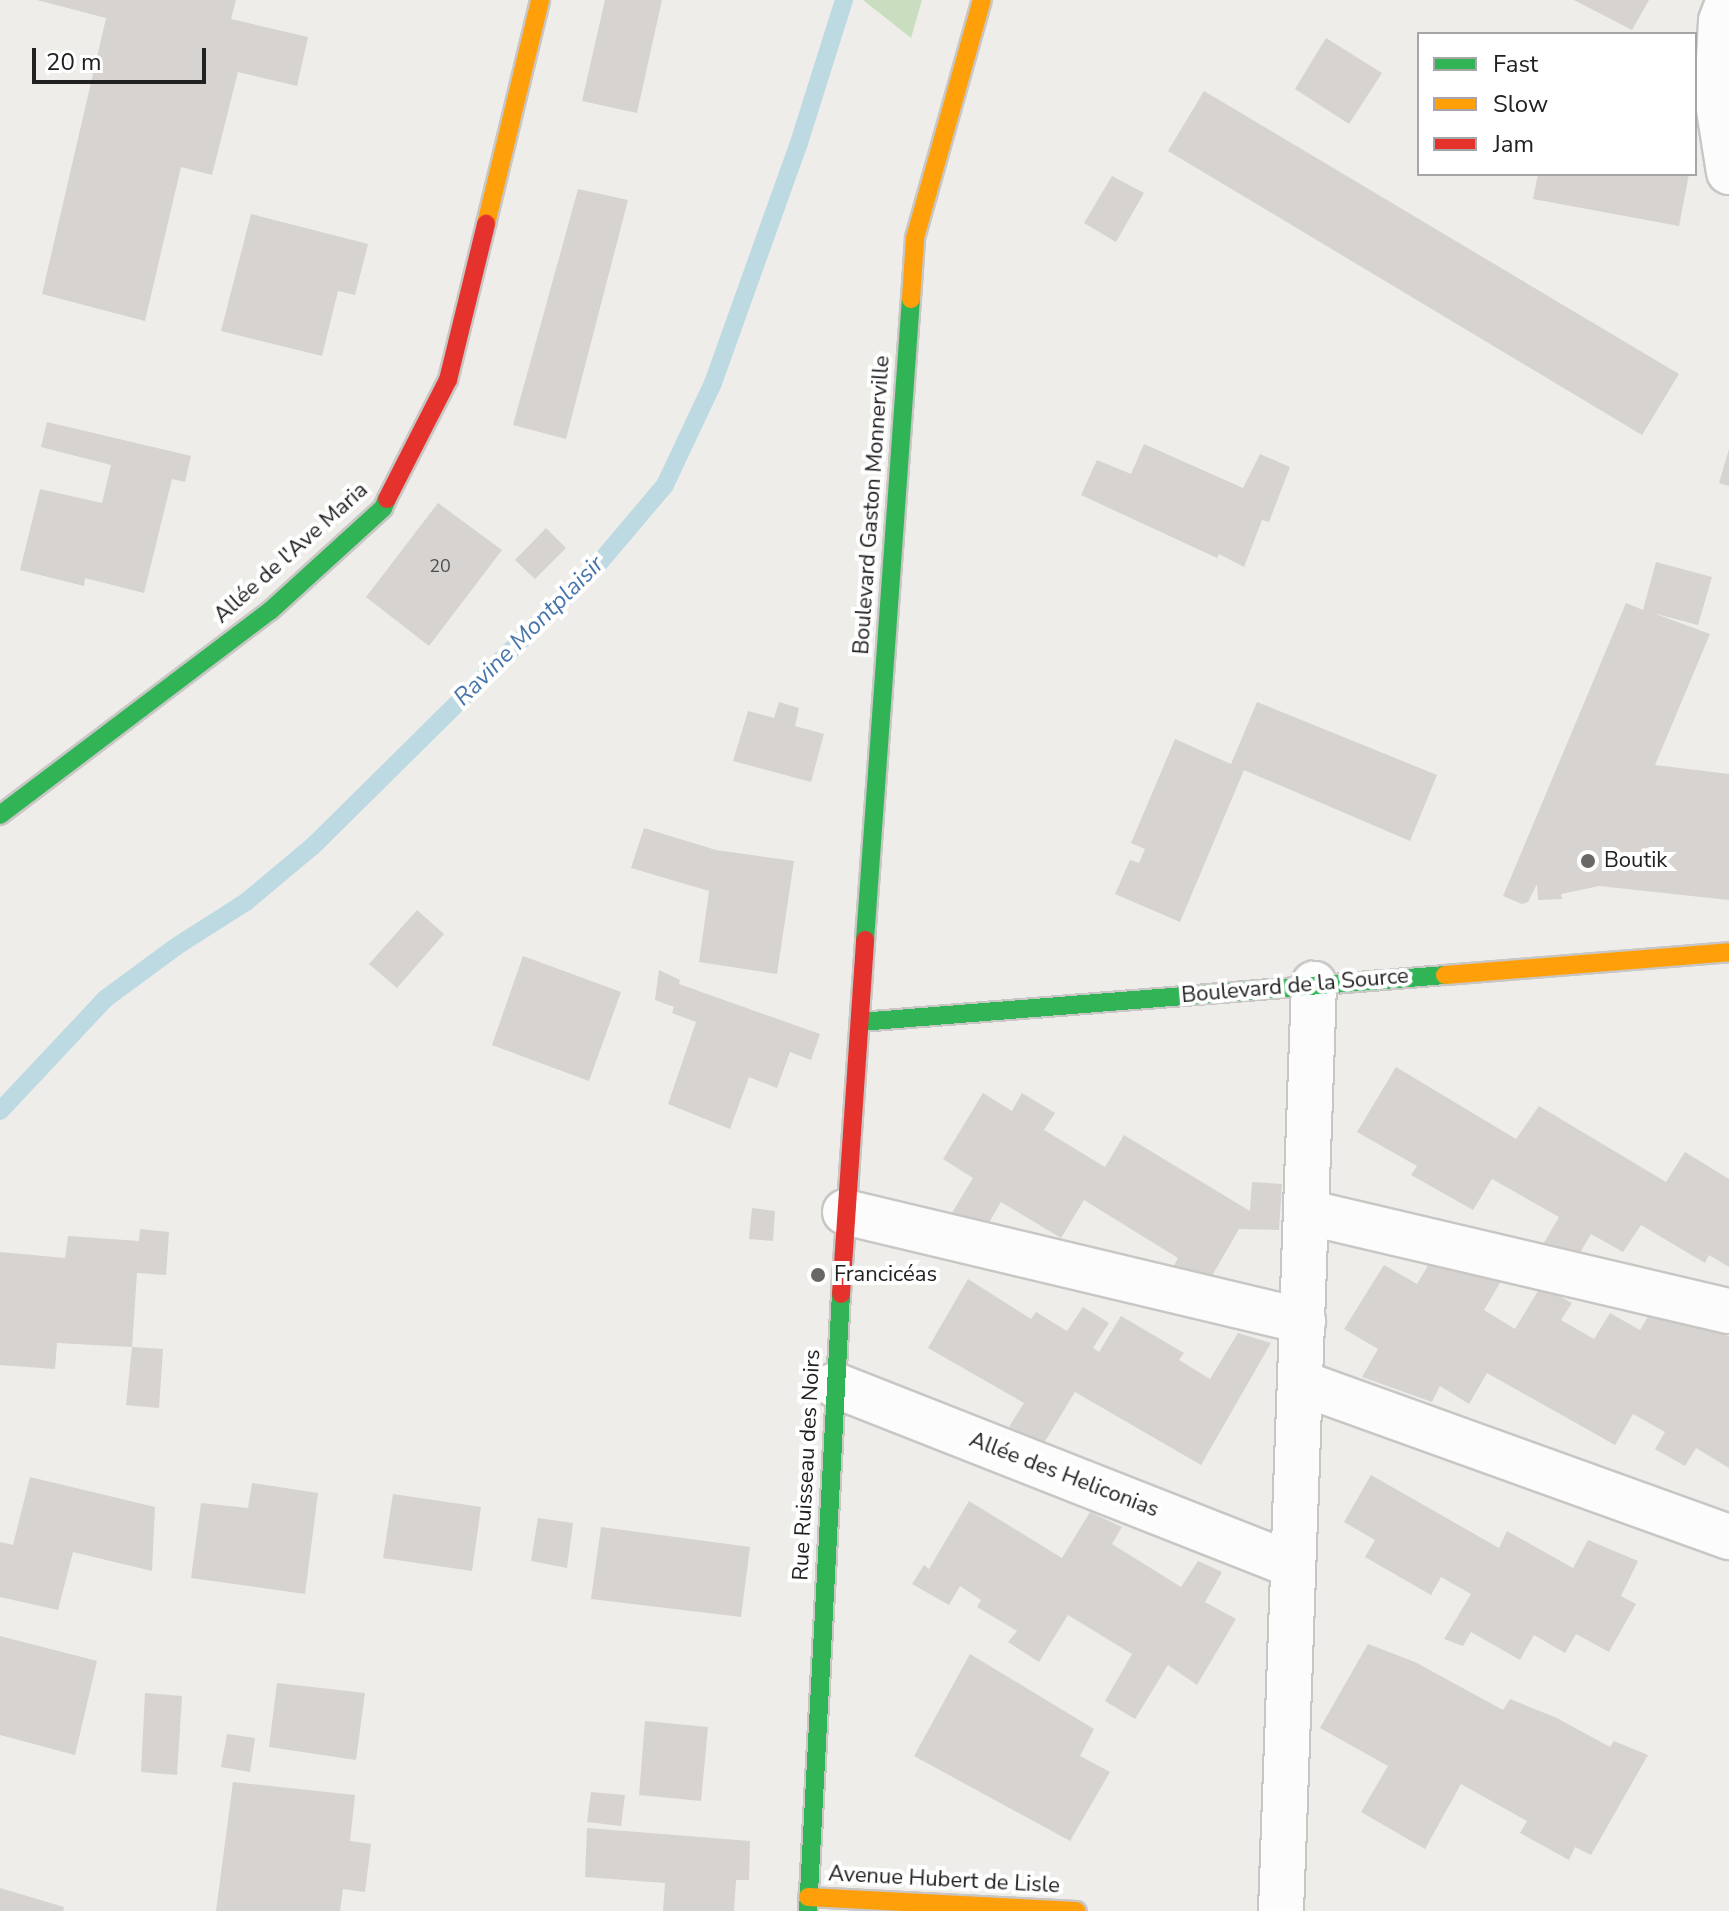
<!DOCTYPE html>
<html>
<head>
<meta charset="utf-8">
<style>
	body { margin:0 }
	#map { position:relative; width:1729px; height:1911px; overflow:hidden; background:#efede9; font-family:"Nunito Sans",sans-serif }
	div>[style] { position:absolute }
	.forest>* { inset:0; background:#c9debf }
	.stream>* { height:18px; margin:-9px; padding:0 9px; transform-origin:9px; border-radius:9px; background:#bdd9e2 }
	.building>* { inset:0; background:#d6d3d0 }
	.roads { filter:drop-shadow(2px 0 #c8c7c5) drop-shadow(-2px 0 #c8c7c5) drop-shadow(0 2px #c8c7c5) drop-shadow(0 -2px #c8c7c5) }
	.street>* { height:44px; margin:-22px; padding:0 22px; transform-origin:22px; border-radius:22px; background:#fdfcfc }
	.fast>* { height:18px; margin:-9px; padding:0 9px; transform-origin:9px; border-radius:9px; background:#30b455 }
	.slow>* { height:18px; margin:-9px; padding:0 9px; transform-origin:9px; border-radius:9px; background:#ff9f0a }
	.jam>* { height:18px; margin:-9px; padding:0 9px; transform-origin:9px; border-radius:9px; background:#e5322d }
	.dots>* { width:22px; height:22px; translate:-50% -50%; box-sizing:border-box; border:4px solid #fff; border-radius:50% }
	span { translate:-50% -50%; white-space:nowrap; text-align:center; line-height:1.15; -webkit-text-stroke:8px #fff; paint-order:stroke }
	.number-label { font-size:18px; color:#4e4e4d }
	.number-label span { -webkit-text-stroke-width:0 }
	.street-label { font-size:22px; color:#212121 }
	.poi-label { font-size:22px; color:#212121 }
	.left { translate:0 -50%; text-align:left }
	.water-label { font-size:24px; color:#4876ab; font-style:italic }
	.legend { position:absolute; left:1417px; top:32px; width:280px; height:144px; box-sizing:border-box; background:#fff; border:2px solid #a6a6a6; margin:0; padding:10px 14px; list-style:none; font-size:24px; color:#212121 }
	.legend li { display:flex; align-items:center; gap:16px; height:40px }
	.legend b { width:40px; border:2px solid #a6a6a6 }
	.scale { position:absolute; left:32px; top:48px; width:174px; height:36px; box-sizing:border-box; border:4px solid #212121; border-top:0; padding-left:10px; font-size:24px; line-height:28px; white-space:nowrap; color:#212121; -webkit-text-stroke:6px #fff; paint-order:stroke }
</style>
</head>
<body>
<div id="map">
	<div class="forest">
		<i style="clip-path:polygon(863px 0,922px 0,911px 38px)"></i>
	</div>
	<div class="stream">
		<i style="left:0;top:1111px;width:154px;rotate:-46.8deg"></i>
		<i style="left:105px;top:999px;width:89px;rotate:-36.4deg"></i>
		<i style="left:177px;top:946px;width:82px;rotate:-32.5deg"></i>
		<i style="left:246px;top:902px;width:87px;rotate:-39.9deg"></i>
		<i style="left:313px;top:846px;width:404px;rotate:-44.7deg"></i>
		<i style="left:600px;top:562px;width:101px;rotate:-49.8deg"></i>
		<i style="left:665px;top:485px;width:113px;rotate:-64.8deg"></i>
		<i style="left:713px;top:383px;width:252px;rotate:-70.3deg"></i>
		<i style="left:798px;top:146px;width:153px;rotate:-72.5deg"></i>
	</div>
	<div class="building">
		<i style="clip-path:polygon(37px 0,236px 0,231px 19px,308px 37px,297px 86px,238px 72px,212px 175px,181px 167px,145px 321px,42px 294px,106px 18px)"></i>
		<i style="clip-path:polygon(605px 0,662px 0,637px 113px,582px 101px)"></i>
		<i style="clip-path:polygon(1574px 0,1649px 0,1632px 30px)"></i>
		<i style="clip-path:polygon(1326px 38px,1382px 73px,1349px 124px,1295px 89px)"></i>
		<i style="clip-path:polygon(1204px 91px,1679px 374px,1642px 435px,1168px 151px)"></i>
		<i style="clip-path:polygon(1538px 174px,1689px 174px,1679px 226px,1533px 199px)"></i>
		<i style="clip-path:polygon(1112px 176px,1144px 193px,1116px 242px,1084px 223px)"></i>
		<i style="clip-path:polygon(578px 189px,628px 200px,566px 439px,513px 425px)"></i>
		<i style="clip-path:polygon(251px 214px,368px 244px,355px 295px,338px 291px,322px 356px,221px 331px)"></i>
		<i style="clip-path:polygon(47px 422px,191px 456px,185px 482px,172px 479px,144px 593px,85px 578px,84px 586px,20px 570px,40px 489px,102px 503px,111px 465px,41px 447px)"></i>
		<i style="clip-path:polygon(1144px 444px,1243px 488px,1260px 454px,1290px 467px,1269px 522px,1262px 520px,1244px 567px,1219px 554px,1217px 558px,1081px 495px,1097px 460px,1131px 474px)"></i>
		<i style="clip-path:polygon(1729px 449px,1729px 486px,1719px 483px)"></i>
		<i style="clip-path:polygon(438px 503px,502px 550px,429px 646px,366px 597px)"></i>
		<i style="clip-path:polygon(546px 528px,566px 548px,535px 579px,515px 560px)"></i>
		<i style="clip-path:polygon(1656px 562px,1712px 577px,1698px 625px,1653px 613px,1710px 634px,1655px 765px,1729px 774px,1729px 900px,1599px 886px,1561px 894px,1562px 899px,1538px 900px,1537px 884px,1528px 902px,1522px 904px,1503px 896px,1626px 603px,1643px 610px)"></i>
		<i style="clip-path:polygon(779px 702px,799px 708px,795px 726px,824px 734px,811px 782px,733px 761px,748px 711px,774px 718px)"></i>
		<i style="clip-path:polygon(1257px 702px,1437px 775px,1410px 841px,1244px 770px,1180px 922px,1115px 894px,1130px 860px,1139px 863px,1145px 849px,1131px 843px,1175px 739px,1231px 764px)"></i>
		<i style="clip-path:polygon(644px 828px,716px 850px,794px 861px,777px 974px,699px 962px,709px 891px,631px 868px)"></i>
		<i style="clip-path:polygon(417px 910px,444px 934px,397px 988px,369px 964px)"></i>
		<i style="clip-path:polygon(523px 956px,621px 992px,589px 1081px,492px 1045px)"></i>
		<i style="clip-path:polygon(659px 970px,680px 980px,679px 984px,820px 1034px,811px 1060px,790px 1052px,777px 1088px,749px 1077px,730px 1129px,668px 1104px,696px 1022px,672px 1013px,674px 1007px,655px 1000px)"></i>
		<i style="clip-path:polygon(1396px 1067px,1516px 1139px,1539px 1106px,1666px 1182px,1685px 1152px,1729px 1179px,1729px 1267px,1709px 1255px,1705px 1263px,1641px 1225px,1623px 1252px,1591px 1234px,1574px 1263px,1538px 1253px,1559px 1217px,1492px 1179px,1473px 1210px,1411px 1175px,1417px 1166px,1357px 1132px)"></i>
		<i style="clip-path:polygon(983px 1093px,1012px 1111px,1022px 1093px,1055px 1113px,1044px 1130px,1105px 1167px,1124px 1135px,1250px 1211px,1252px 1182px,1282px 1184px,1279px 1230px,1239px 1229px,1205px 1288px,1167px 1279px,1178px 1258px,1084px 1200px,1061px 1238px,1001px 1202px,984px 1231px,947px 1221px,973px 1178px,943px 1159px)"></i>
		<i style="clip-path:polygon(752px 1208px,775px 1211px,773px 1241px,749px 1239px)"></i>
		<i style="clip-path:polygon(140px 1229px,169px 1232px,166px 1275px,137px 1273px,132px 1347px,163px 1349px,159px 1408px,126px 1405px,132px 1347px,57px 1343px,55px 1369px,0 1365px,0 1252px,65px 1258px,68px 1236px,139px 1241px)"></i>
		<i style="clip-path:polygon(1433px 1257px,1504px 1276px,1484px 1310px,1515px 1329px,1541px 1286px,1572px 1303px,1561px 1320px,1594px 1339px,1610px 1313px,1640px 1330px,1649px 1315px,1729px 1336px,1729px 1468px,1696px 1448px,1685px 1466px,1655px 1449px,1665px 1432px,1633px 1414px,1615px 1445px,1487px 1373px,1469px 1404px,1440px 1386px,1432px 1402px,1362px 1377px,1378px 1349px,1344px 1329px,1384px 1265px,1417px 1284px)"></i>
		<i style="clip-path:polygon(968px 1279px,1031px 1319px,1036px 1312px,1067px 1331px,1083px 1307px,1109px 1323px,1093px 1348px,1099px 1352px,1121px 1316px,1184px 1353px,1179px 1360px,1210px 1379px,1238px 1333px,1271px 1343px,1201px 1465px,1075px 1392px,1044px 1443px,1009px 1427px,1024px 1403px,928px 1348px)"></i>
		<i style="clip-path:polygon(1371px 1475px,1499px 1548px,1507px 1531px,1573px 1568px,1588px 1540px,1638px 1561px,1621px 1596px,1636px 1604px,1609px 1652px,1576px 1634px,1565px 1653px,1534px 1635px,1520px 1660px,1471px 1632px,1463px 1646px,1444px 1639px,1471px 1594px,1441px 1577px,1431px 1595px,1365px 1557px,1375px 1540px,1344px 1522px)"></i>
		<i style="clip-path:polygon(30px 1477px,155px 1507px,152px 1571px,73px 1552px,58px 1610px,0 1597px,0 1542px,13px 1545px)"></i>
		<i style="clip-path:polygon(252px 1483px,318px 1493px,305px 1594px,191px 1578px,201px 1503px,248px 1508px)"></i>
		<i style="clip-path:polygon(393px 1494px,481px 1507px,472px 1571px,383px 1558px)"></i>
		<i style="clip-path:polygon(969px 1501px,1062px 1558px,1090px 1512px,1122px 1527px,1112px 1544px,1181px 1587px,1198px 1561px,1222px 1572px,1205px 1602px,1236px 1619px,1197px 1685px,1168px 1665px,1135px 1719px,1105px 1701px,1132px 1654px,1068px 1615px,1039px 1662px,1008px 1642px,1017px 1631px,977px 1607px,981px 1600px,960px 1586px,949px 1605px,912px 1584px,924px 1565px,929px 1569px)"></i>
		<i style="clip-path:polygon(538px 1518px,573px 1523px,567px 1568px,531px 1561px)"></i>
		<i style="clip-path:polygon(601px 1527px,750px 1547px,741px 1617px,591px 1599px)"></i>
		<i style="clip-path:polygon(0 1636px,97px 1661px,75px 1755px,0 1735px)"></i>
		<i style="clip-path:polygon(1368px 1644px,1415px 1662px,1503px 1710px,1510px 1699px,1557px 1718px,1610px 1747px,1614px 1741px,1648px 1755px,1591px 1855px,1575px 1847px,1569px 1860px,1520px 1833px,1527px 1821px,1461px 1784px,1425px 1849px,1361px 1812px,1388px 1766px,1320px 1728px)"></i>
		<i style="clip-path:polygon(970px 1654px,1094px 1729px,1080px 1756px,1110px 1772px,1070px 1841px,914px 1756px)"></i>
		<i style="clip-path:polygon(277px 1683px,365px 1693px,356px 1760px,269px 1747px)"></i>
		<i style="clip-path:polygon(145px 1693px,182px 1696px,177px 1775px,141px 1772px)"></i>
		<i style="clip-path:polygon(645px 1721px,708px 1727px,701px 1801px,639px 1795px)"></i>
		<i style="clip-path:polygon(227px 1734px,255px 1738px,250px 1772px,221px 1767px)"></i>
		<i style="clip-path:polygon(233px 1782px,355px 1795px,350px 1841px,371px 1844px,365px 1892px,343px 1889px,340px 1911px,216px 1911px)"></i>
		<i style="clip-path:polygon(591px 1792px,625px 1795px,621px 1826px,587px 1822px)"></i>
		<i style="clip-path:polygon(587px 1828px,750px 1841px,749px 1880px,736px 1880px,734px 1911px,663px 1911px,665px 1883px,585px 1877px)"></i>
		<i style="clip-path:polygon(0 1888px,64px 1907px,63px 1911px,0 1911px)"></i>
	</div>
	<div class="roads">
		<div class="street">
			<i style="left:1729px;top:0;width:22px;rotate:111deg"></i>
			<i style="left:1721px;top:21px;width:76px;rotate:93deg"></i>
			<i style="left:1717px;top:97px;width:76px;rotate:80.9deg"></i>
			<i style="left:845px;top:1212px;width:471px;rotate:13.4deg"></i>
			<i style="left:1306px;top:1212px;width:434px;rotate:13.2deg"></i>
			<i style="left:1301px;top:1383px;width:455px;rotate:19.8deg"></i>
			<i style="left:835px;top:1385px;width:492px;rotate:21.5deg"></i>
			<i style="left:1281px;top:1911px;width:928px;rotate:-87.96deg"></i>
		</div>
		<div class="fast">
			<i style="left:0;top:815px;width:338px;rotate:-37.1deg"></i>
			<i style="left:270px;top:611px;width:153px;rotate:-42.3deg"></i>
			<i style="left:383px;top:508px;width:10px;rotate:-66deg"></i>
			<i style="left:865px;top:940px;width:643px;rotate:-85.9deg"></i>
			<i style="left:860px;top:1022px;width:587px;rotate:-4.59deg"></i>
			<i style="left:808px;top:1911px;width:618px;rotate:-86.94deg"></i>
		</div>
		<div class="slow">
			<i style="left:486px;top:224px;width:230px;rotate:-76.4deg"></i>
			<i style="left:911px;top:299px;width:61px;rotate:-86.2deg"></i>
			<i style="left:915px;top:238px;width:247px;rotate:-74.3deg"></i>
			<i style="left:1445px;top:975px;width:285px;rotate:-4.6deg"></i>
			<i style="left:808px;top:1897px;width:269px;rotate:3deg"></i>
		</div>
		<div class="jam">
			<i style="left:387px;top:499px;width:134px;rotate:-62.9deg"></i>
			<i style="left:448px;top:380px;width:161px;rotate:-76.3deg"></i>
			<i style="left:841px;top:1294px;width:355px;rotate:-86.1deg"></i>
		</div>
	</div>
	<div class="dots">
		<i style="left:1588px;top:861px;background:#696867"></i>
		<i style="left:818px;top:1275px;background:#696867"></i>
	</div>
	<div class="number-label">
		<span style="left:440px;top:566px">20</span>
	</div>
	<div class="street-label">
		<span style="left:872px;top:505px;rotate:-86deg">Boulevard Gaston Monnerville</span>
		<span style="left:291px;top:553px;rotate:-42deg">Allée de l'Ave Maria</span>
		<span style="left:1295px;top:986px;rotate:-5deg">Boulevard de la Source</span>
		<span style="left:807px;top:1465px;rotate:-87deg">Rue Ruisseau des Noirs</span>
		<span style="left:1064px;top:1475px;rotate:21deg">Allée des Heliconias</span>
		<span style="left:944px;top:1880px;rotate:3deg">Avenue Hubert de Lisle</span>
	</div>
	<div class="poi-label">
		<span class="left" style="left:1604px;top:861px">Boutik</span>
		<span class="left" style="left:834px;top:1275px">Francicéas</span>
	</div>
	<div class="water-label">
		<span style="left:529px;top:631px;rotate:-45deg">Ravine Montplaisir</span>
	</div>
	<ul class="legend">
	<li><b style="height:10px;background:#30b455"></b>Fast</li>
	<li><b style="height:10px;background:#ff9f0a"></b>Slow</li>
	<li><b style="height:10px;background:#e5322d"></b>Jam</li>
	</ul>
	<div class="scale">20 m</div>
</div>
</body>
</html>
